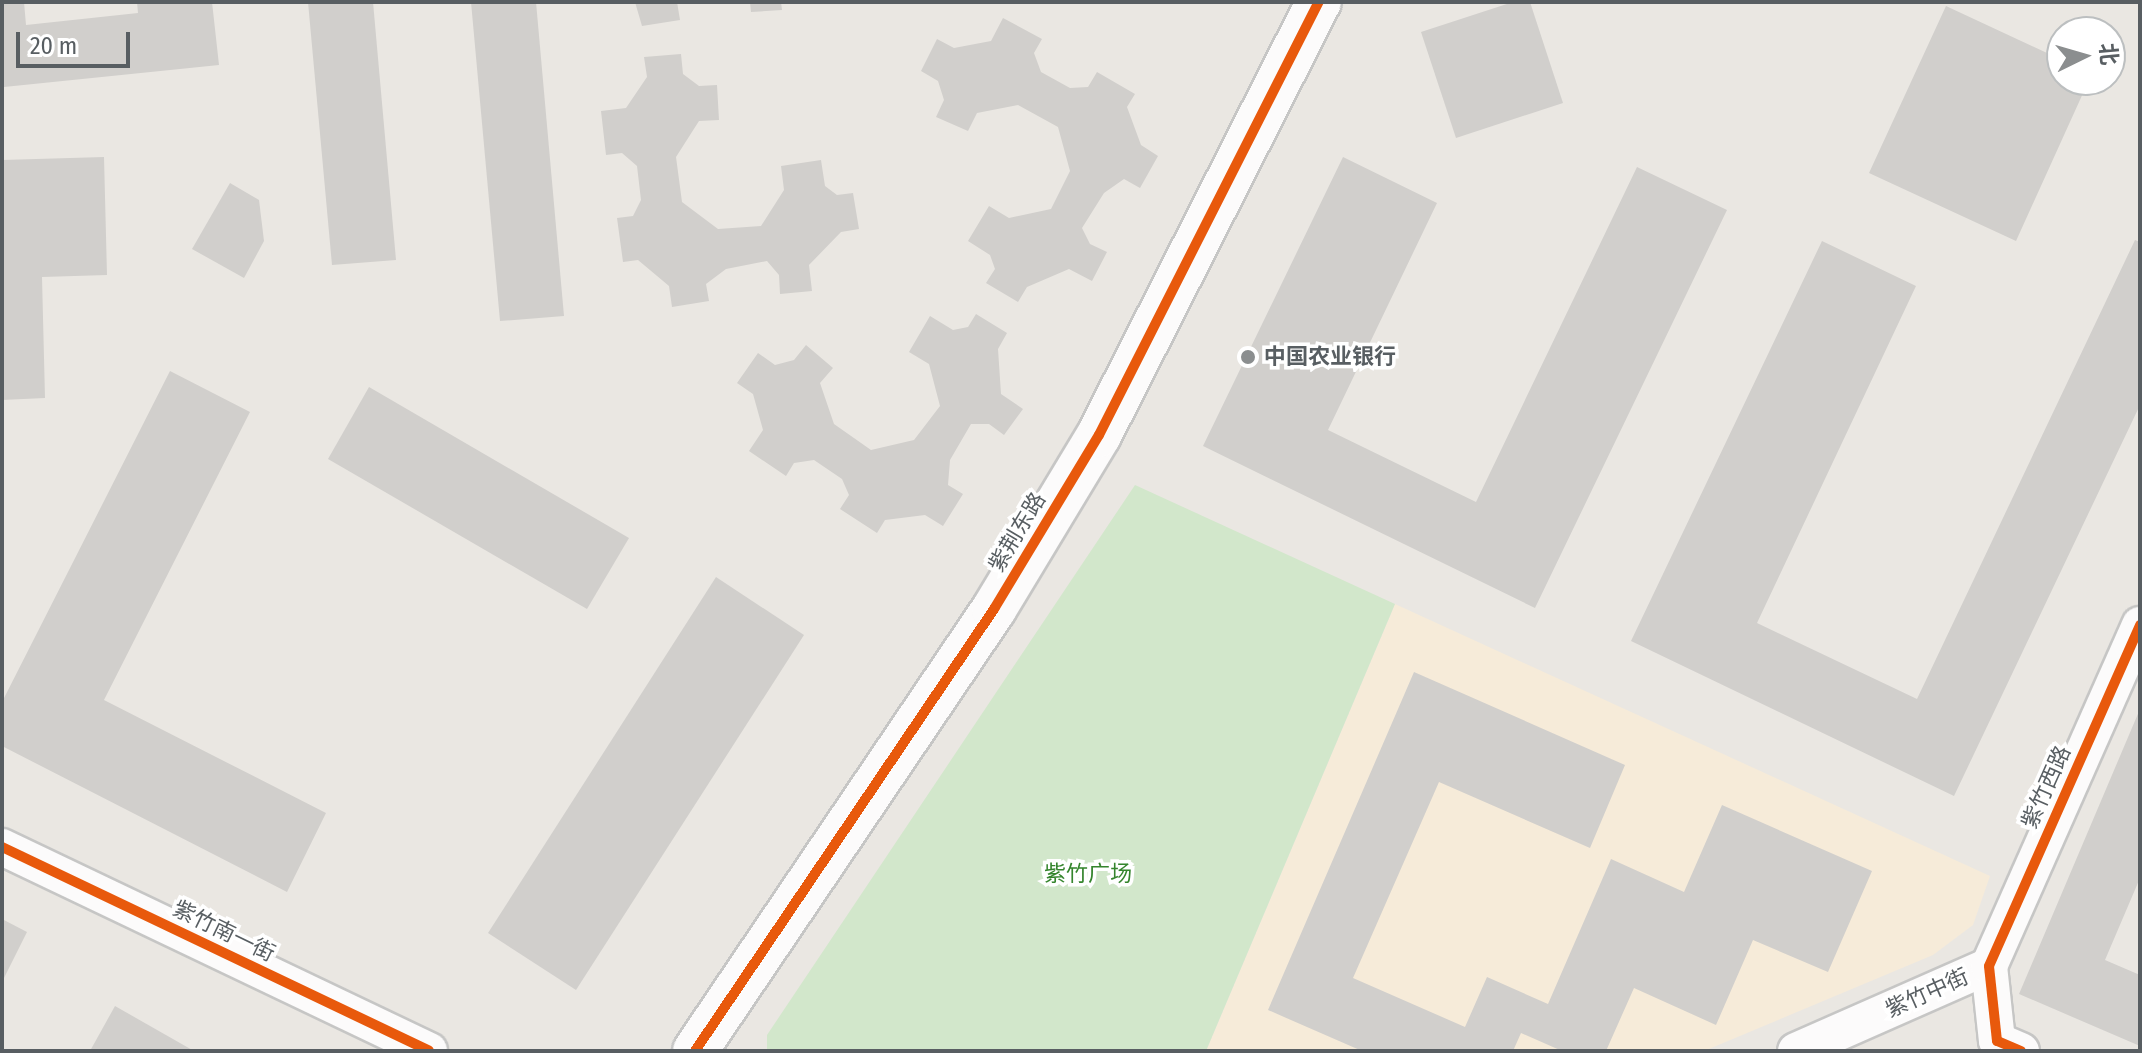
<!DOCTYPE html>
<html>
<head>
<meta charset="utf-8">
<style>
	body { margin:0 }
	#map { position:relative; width:2142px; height:1053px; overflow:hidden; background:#eae7e2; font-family:"Fira Sans Condensed","Noto Sans SC",sans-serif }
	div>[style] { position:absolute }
	.commercial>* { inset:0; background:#f6ebd9 }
	.green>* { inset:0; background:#d2e7cb }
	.building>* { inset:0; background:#d1cfcc }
	.roads { filter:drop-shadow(2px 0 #c6c6c5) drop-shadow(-2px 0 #c6c6c5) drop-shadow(0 2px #c6c6c5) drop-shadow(0 -2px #c6c6c5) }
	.minor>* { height:36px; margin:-18px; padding:0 18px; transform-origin:18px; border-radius:18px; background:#fcfbfb }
	.tertiary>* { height:44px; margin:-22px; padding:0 22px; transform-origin:22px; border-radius:22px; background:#fcfbfb }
	.cycleway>* { height:10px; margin:-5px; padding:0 5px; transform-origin:5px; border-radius:5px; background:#e8590c }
	.dots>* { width:22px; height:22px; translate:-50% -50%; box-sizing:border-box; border:4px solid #fff; border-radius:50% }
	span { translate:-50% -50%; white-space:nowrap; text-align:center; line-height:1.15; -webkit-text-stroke:7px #fff; paint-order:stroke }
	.poi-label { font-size:22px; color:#585e62; font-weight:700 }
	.left { translate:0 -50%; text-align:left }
	.street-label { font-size:22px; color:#585e62 }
	.park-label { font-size:22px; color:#35852d }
	.frame { position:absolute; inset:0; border:4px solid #585e62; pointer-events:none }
	.north { position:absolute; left:2046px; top:16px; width:80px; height:80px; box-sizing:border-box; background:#fff; border:2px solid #bcbfc0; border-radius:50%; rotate:85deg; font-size:22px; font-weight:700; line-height:32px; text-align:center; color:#585e62 }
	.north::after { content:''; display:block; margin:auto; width:28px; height:36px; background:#8b8e8f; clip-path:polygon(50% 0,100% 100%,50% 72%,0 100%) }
	.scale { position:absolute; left:16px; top:32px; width:114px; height:36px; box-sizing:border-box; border:4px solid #585e62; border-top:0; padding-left:10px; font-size:24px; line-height:28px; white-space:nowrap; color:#585e62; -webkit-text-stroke:6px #fff; paint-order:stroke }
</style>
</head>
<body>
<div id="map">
	<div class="commercial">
		<i style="clip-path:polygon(1395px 604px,1990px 876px,1973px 925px,1933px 955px,1704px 1051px,1206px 1051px)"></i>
	</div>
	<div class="green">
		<i style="clip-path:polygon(1135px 485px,1395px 604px,1206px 1051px,767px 1051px,767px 1035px)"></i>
	</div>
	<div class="building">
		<i style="clip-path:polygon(2px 2px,24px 2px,26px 25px,138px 13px,137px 2px,212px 2px,219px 65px,4px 87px)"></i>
		<i style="clip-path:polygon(308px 2px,373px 2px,396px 260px,332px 265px)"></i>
		<i style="clip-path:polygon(471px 2px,536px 2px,564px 316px,500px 321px)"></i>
		<i style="clip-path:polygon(635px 2px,677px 2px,680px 20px,642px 26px)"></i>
		<i style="clip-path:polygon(750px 2px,781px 2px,782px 10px,751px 12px)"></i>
		<i style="clip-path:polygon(1513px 2px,1530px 2px,1563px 103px,1456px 138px,1421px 32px)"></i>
		<i style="clip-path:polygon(1946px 6px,2062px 60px,2062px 80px,2089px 80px,2016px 241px,1869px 173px)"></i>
		<i style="clip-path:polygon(1003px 18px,1042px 39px,1034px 53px,1041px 72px,1070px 88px,1088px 87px,1097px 72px,1135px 94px,1127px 107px,1141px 145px,1158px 156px,1140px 188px,1124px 179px,1104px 193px,1082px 228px,1090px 244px,1107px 252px,1092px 281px,1069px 269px,1027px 287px,1018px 302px,986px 283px,995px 269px,990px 255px,968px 241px,989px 206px,1009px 218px,1051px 209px,1070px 171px,1058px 127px,1018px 105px,977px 113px,968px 131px,936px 117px,944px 100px,938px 81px,921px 71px,937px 39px,954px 48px,991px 41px)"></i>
		<i style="clip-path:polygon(681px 54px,683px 74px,699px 86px,717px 85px,719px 120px,699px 121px,676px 157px,682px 202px,718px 229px,761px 226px,784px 190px,781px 166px,821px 160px,825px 186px,837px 195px,853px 193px,859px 229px,841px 232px,809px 265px,812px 291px,780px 294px,779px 275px,767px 261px,726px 269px,706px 284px,709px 301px,672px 307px,669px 286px,638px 260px,623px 262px,617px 218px,633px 216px,641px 200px,637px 166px,622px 153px,606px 155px,601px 111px,626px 108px,647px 77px,644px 57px)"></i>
		<i style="clip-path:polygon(104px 157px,107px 275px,42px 277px,45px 398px,2px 400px,2px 160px)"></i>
		<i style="clip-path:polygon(1343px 157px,1437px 203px,1328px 430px,1476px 502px,1637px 167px,1727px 210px,1535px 608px,1203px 446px)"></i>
		<i style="clip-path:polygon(230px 183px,259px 200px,264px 241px,244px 278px,192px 249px)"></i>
		<i style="clip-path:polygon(2135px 240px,2140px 242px,2140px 405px,1954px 796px,1631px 641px,1822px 241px,1916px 286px,1757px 623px,1917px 699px)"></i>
		<i style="clip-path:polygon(976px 314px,1007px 333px,998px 349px,1001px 394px,1023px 409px,1004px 435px,989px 424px,971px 424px,950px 460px,948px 485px,963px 494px,943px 526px,925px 515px,885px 520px,877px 533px,840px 509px,849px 495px,842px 479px,814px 460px,794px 463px,786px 476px,749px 451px,763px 430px,753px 394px,737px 383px,758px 353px,775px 365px,794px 360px,806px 345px,833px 368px,820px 383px,834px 424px,871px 450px,914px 440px,940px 406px,929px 364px,909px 352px,930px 316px,953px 330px,968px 327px)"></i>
		<i style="clip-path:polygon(170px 371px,250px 412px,104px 700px,326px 813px,287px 892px,2px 746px,2px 702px)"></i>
		<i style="clip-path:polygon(369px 387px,629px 538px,587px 609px,328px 459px)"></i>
		<i style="clip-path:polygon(716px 577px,804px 635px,576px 990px,488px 933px)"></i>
		<i style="clip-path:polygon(1414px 672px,1625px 765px,1590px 848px,1439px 782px,1353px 978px,1465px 1027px,1487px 977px,1548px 1004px,1611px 859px,1684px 892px,1722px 805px,1872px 871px,1828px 972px,1753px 940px,1716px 1025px,1634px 988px,1606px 1051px,1562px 1051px,1521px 1033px,1513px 1051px,1362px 1051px,1268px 1010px)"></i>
		<i style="clip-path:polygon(2140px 709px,2140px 878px,2105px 960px,2140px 975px,2140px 1046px,2019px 994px)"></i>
		<i style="clip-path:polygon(2px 919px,27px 932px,2px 982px)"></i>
		<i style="clip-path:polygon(115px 1006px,194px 1051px,90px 1051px)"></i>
	</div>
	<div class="roads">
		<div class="minor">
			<i style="left:2px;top:847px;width:473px;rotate:25.5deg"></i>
			<i style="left:1796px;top:1051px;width:211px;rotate:-23.8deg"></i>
			<i style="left:2021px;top:1051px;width:26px;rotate:-157deg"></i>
			<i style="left:1997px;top:1041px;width:75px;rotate:-96.1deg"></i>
			<i style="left:1989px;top:966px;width:373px;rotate:-66.1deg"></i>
		</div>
		<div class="tertiary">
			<i style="left:695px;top:1051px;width:534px;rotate:-55.92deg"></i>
			<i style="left:994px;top:609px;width:203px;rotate:-58.9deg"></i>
			<i style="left:1099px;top:435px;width:486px;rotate:-63.1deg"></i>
		</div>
	</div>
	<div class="cycleway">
		<i style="left:2px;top:847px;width:473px;rotate:25.5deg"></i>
		<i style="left:695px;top:1051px;width:534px;rotate:-55.92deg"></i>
		<i style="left:994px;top:609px;width:203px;rotate:-58.9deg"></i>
		<i style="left:1099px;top:435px;width:486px;rotate:-63.1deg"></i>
		<i style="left:2021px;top:1051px;width:26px;rotate:-157deg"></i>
		<i style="left:1997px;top:1041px;width:75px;rotate:-96.1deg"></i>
		<i style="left:1989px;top:966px;width:373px;rotate:-66.1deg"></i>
	</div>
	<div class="dots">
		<i style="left:1248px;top:357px;background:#8b8e8f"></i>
	</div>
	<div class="poi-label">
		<span class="left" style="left:1264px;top:357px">中国农业银行</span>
	</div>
	<div class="street-label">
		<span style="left:1017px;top:532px;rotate:-59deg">紫荆东路</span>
		<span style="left:2046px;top:787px;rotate:-66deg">紫竹西路</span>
		<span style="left:224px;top:931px;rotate:26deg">紫竹南一街</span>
		<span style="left:1927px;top:993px;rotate:-24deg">紫竹中街</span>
	</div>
	<div class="park-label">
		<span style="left:1088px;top:874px">紫竹广场</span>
	</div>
	<div class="frame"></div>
	<div class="north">北</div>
	<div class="scale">20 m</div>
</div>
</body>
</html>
